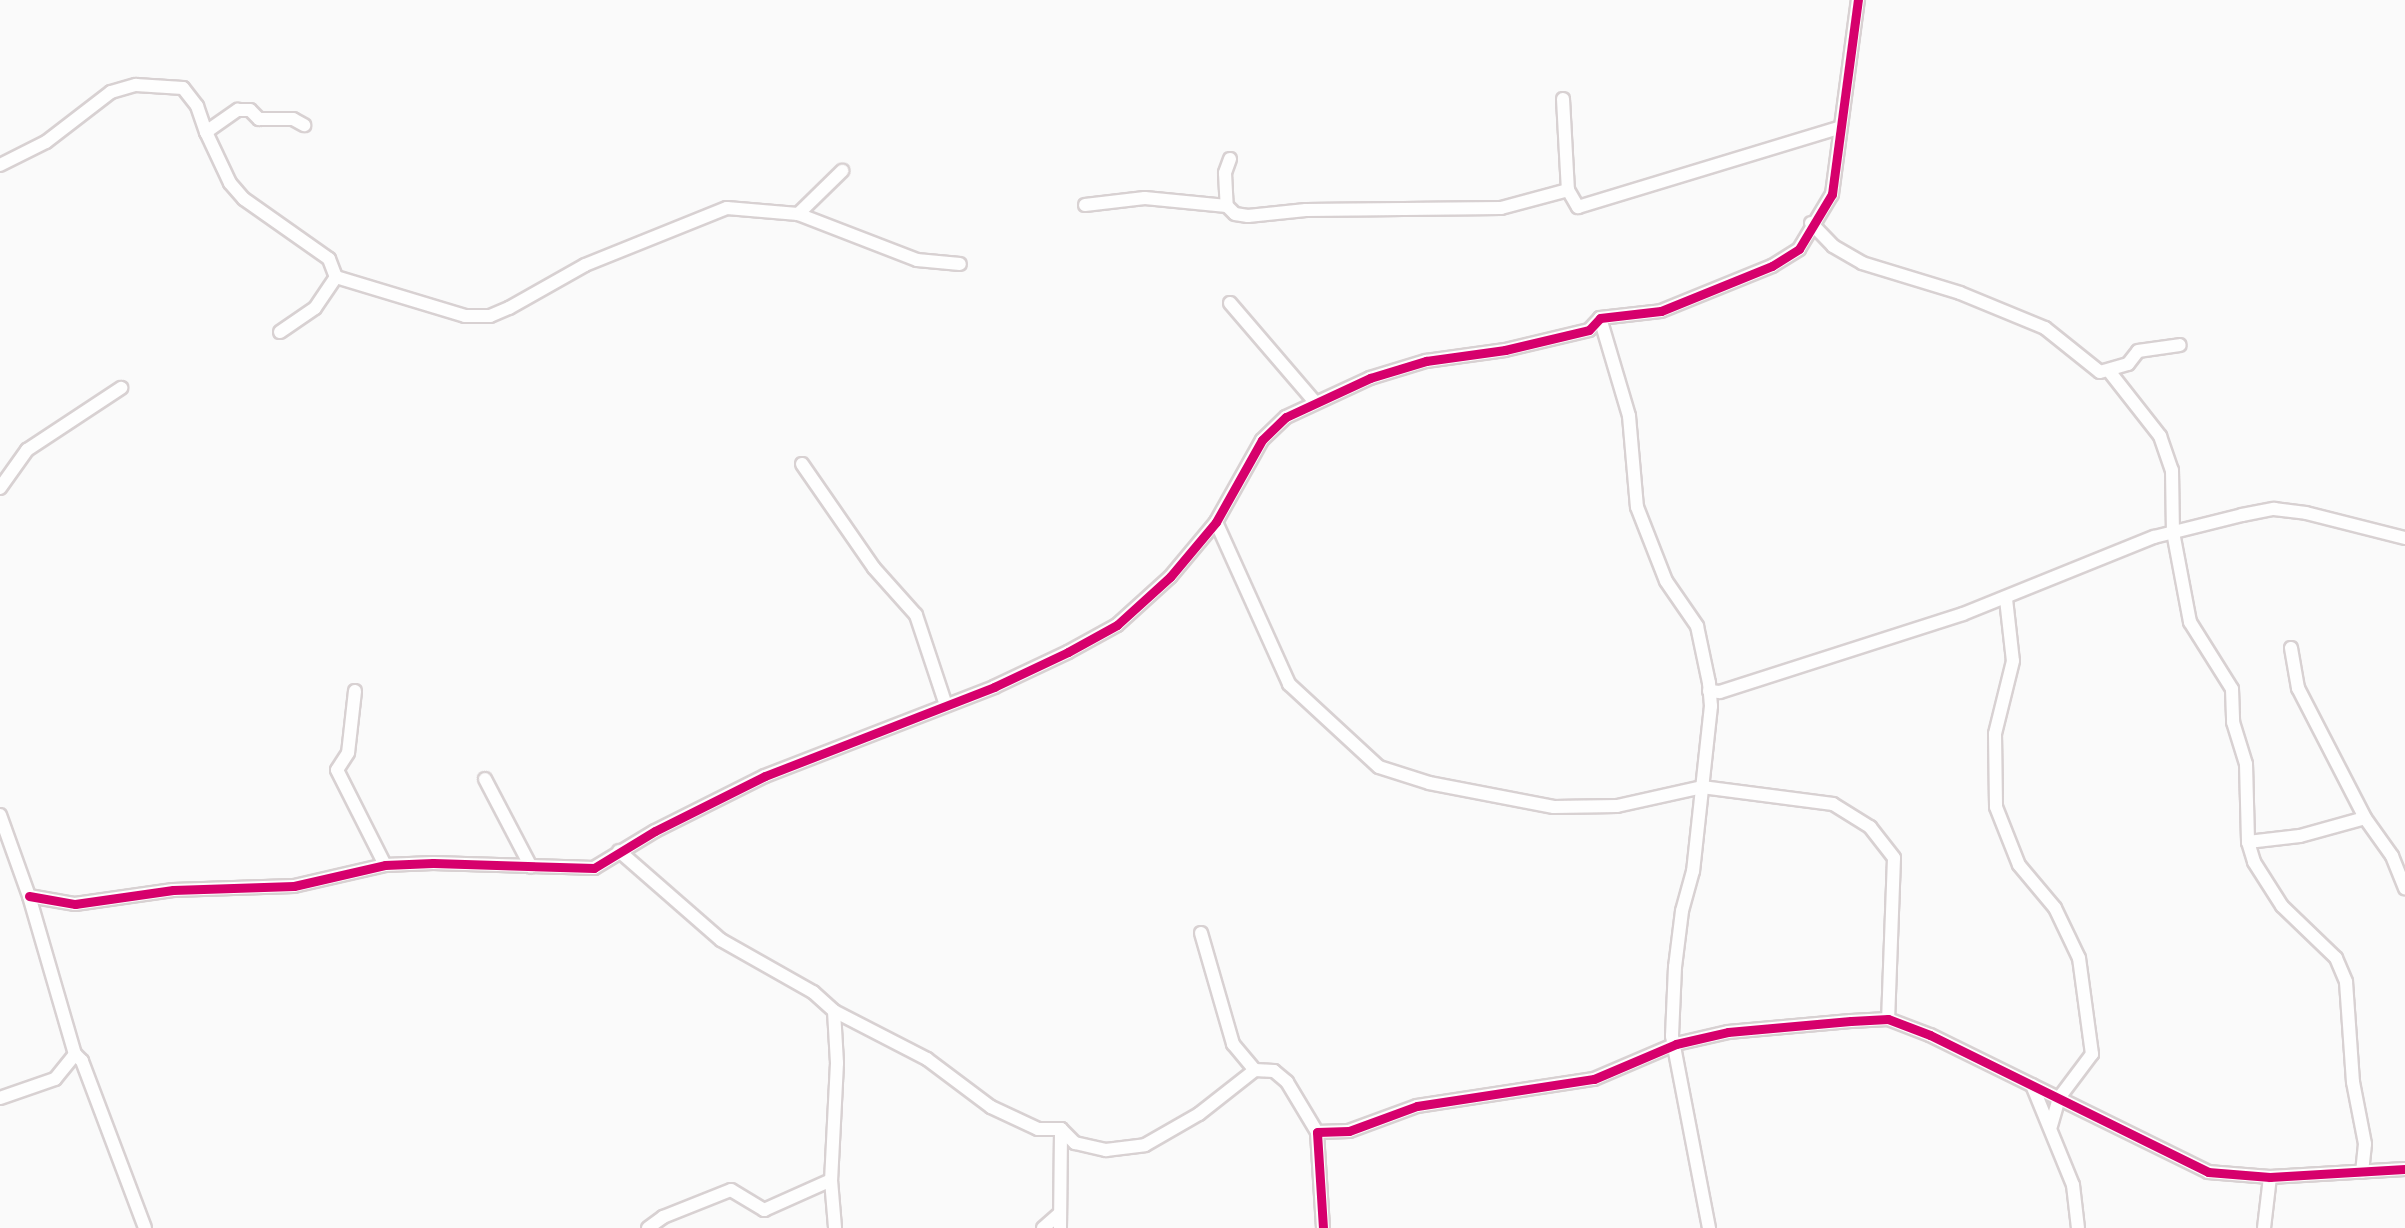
<!DOCTYPE html>
<html>
<head>
<meta charset="utf-8">
<style>
	body { margin:0 }
	#map { position:relative; width:2405px; height:1228px; overflow:hidden; background:#fafafa; font-family:"IBM Plex Sans",sans-serif }
	div>[style] { position:absolute }
	.roads { filter:drop-shadow(2px 0 #d8d1d2) drop-shadow(-2px 0 #d8d1d2) drop-shadow(0 2px #d8d1d2) drop-shadow(0 -2px #d8d1d2) }
	.minor>* { height:12px; margin:-6px; padding:0 6px; transform-origin:6px; border-radius:6px; background:#fefefe }
	.cycleway>* { height:9px; margin:-4.5px; padding:0 4.5px; transform-origin:4.5px; border-radius:4.5px; background:#d6006c }
	span { translate:-50% -50%; white-space:nowrap; text-align:center; line-height:1.15; -webkit-text-stroke:5px #fafafa; paint-order:stroke }
</style>
</head>
<body>
<div id="map">
	<div class="roads">
		<div class="minor">
			<i style="left:1563px;top:99px;width:91px;rotate:86.9deg"></i>
			<i style="left:1568px;top:190px;width:20px;rotate:60deg"></i>
			<i style="left:1578px;top:207px;width:272px;rotate:-16.9deg"></i>
			<i style="left:206px;top:132px;width:56px;rotate:64.8deg"></i>
			<i style="left:230px;top:183px;width:21px;rotate:49deg"></i>
			<i style="left:244px;top:199px;width:104px;rotate:35.2deg"></i>
			<i style="left:329px;top:259px;width:19px;rotate:69deg"></i>
			<i style="left:336px;top:277px;width:135px;rotate:16.8deg"></i>
			<i style="left:465px;top:316px;width:25px"></i>
			<i style="left:490px;top:316px;width:21px;rotate:-23deg"></i>
			<i style="left:509px;top:308px;width:87px;rotate:-29.5deg"></i>
			<i style="left:585px;top:265px;width:153px;rotate:-21.9deg"></i>
			<i style="left:727px;top:208px;width:71px;rotate:4.8deg"></i>
			<i style="left:798px;top:214px;width:128px;rotate:21.1deg"></i>
			<i style="left:917px;top:260px;width:43px;rotate:5.3deg"></i>
			<i style="left:1230px;top:159px;width:15px;rotate:110deg"></i>
			<i style="left:1225px;top:173px;width:33px;rotate:87deg"></i>
			<i style="left:1227px;top:206px;width:11px;rotate:45deg"></i>
			<i style="left:1235px;top:214px;width:13px;rotate:9deg"></i>
			<i style="left:1248px;top:216px;width:58px;rotate:-5.9deg"></i>
			<i style="left:1306px;top:210px;width:195px;rotate:-0.6deg"></i>
			<i style="left:1501px;top:208px;width:69px;rotate:-15deg"></i>
			<i style="left:0;top:165px;width:51px;rotate:-26.6deg"></i>
			<i style="left:46px;top:142px;width:82px;rotate:-37.6deg"></i>
			<i style="left:111px;top:92px;width:26px;rotate:-16deg"></i>
			<i style="left:136px;top:85px;width:47px;rotate:3.7deg"></i>
			<i style="left:183px;top:88px;width:23px;rotate:52deg"></i>
			<i style="left:197px;top:106px;width:28px;rotate:71deg"></i>
			<i style="left:206px;top:132px;width:39px;rotate:-35deg"></i>
			<i style="left:238px;top:110px;width:12px"></i>
			<i style="left:250px;top:110px;width:13px;rotate:45deg"></i>
			<i style="left:259px;top:119px;width:34px"></i>
			<i style="left:293px;top:119px;width:13px;rotate:29deg"></i>
			<i style="left:1085px;top:205px;width:60px;rotate:-6.7deg"></i>
			<i style="left:1145px;top:198px;width:82px;rotate:5.6deg"></i>
			<i style="left:798px;top:214px;width:62px;rotate:-44.3deg"></i>
			<i style="left:1811px;top:223px;width:32px;rotate:46deg"></i>
			<i style="left:1833px;top:246px;width:34px;rotate:30deg"></i>
			<i style="left:1862px;top:263px;width:102px;rotate:17deg"></i>
			<i style="left:1960px;top:293px;width:92px;rotate:22.4deg"></i>
			<i style="left:2045px;top:328px;width:70px;rotate:38.7deg"></i>
			<i style="left:2100px;top:372px;width:29px;rotate:-16deg"></i>
			<i style="left:2128px;top:364px;width:16px;rotate:-52deg"></i>
			<i style="left:2138px;top:351px;width:42px;rotate:-8.1deg"></i>
			<i style="left:1230px;top:303px;width:130px;rotate:49.4deg"></i>
			<i style="left:1600px;top:318px;width:102px;rotate:73.5deg"></i>
			<i style="left:1629px;top:416px;width:91px;rotate:85deg"></i>
			<i style="left:1637px;top:507px;width:79px;rotate:68.6deg"></i>
			<i style="left:1666px;top:581px;width:55px;rotate:55.4deg"></i>
			<i style="left:1697px;top:626px;width:58px;rotate:78.1deg"></i>
			<i style="left:1709px;top:683px;width:23px;rotate:85deg"></i>
			<i style="left:1711px;top:706px;width:166px;rotate:96.2deg"></i>
			<i style="left:1693px;top:871px;width:41px;rotate:105.4deg"></i>
			<i style="left:1682px;top:911px;width:56px;rotate:97.1deg"></i>
			<i style="left:1675px;top:967px;width:69px;rotate:92.5deg"></i>
			<i style="left:1672px;top:1036px;width:196px;rotate:79.1deg"></i>
			<i style="left:280px;top:332px;width:42px;rotate:-34.4deg"></i>
			<i style="left:315px;top:308px;width:37px;rotate:-56deg"></i>
			<i style="left:2109px;top:371px;width:83px;rotate:51.9deg"></i>
			<i style="left:2160px;top:436px;width:36px;rotate:71deg"></i>
			<i style="left:2172px;top:470px;width:62px;rotate:89.1deg"></i>
			<i style="left:2173px;top:532px;width:92px;rotate:79.3deg"></i>
			<i style="left:2190px;top:622px;width:79px;rotate:57.9deg"></i>
			<i style="left:2232px;top:689px;width:33px;rotate:88deg"></i>
			<i style="left:2233px;top:722px;width:44px;rotate:72.8deg"></i>
			<i style="left:2246px;top:764px;width:78px;rotate:88.5deg"></i>
			<i style="left:2248px;top:842px;width:21px;rotate:73deg"></i>
			<i style="left:2254px;top:862px;width:52px;rotate:57.5deg"></i>
			<i style="left:2282px;top:906px;width:75px;rotate:43.9deg"></i>
			<i style="left:2336px;top:958px;width:26px;rotate:67deg"></i>
			<i style="left:2346px;top:982px;width:100px;rotate:86deg"></i>
			<i style="left:2353px;top:1082px;width:63px;rotate:79deg"></i>
			<i style="left:2365px;top:1144px;width:28px;rotate:96deg"></i>
			<i style="left:802px;top:464px;width:126px;rotate:55.3deg"></i>
			<i style="left:874px;top:568px;width:63px;rotate:48.2deg"></i>
			<i style="left:916px;top:615px;width:95px;rotate:71.6deg"></i>
			<i style="left:0;top:488px;width:47px;rotate:-54.6deg"></i>
			<i style="left:27px;top:450px;width:113px;rotate:-33.4deg"></i>
			<i style="left:1216px;top:522px;width:178px;rotate:65.7deg"></i>
			<i style="left:1289px;top:684px;width:122px;rotate:42.7deg"></i>
			<i style="left:1379px;top:767px;width:52px;rotate:17.7deg"></i>
			<i style="left:1429px;top:783px;width:127px;rotate:10.9deg"></i>
			<i style="left:1554px;top:807px;width:63px;rotate:-0.9deg"></i>
			<i style="left:1617px;top:806px;width:87px;rotate:-12.6deg"></i>
			<i style="left:1702px;top:787px;width:132px;rotate:7.4deg"></i>
			<i style="left:1833px;top:804px;width:44px;rotate:31.9deg"></i>
			<i style="left:1870px;top:827px;width:39px;rotate:52deg"></i>
			<i style="left:1894px;top:858px;width:161px;rotate:92.1deg"></i>
			<i style="left:2006px;top:599px;width:62px;rotate:83.6deg"></i>
			<i style="left:2013px;top:661px;width:75px;rotate:103.9deg"></i>
			<i style="left:1995px;top:734px;width:73px;rotate:89.2deg"></i>
			<i style="left:1996px;top:807px;width:62px;rotate:68.4deg"></i>
			<i style="left:2019px;top:865px;width:56px;rotate:50.1deg"></i>
			<i style="left:2055px;top:908px;width:55px;rotate:64.4deg"></i>
			<i style="left:2079px;top:958px;width:97px;rotate:82.3deg"></i>
			<i style="left:2092px;top:1054px;width:55px;rotate:126.9deg"></i>
			<i style="left:2059px;top:1098px;width:29px;rotate:106deg"></i>
			<i style="left:2291px;top:648px;width:41px;rotate:80.1deg"></i>
			<i style="left:2298px;top:688px;width:146px;rotate:62.7deg"></i>
			<i style="left:2365px;top:818px;width:47px;rotate:54.6deg"></i>
			<i style="left:2392px;top:856px;width:35px;rotate:68deg"></i>
			<i style="left:355px;top:691px;width:62px;rotate:96.4deg"></i>
			<i style="left:348px;top:753px;width:20px;rotate:123deg"></i>
			<i style="left:337px;top:770px;width:106px;rotate:63.2deg"></i>
			<i style="left:1709px;top:691px;width:11px;rotate:5deg"></i>
			<i style="left:1720px;top:692px;width:255px;rotate:-17.8deg"></i>
			<i style="left:1963px;top:614px;width:206px;rotate:-22deg"></i>
			<i style="left:2154px;top:537px;width:91px;rotate:-14deg"></i>
			<i style="left:2242px;top:515px;width:33px;rotate:-11deg"></i>
			<i style="left:2274px;top:509px;width:32px;rotate:7deg"></i>
			<i style="left:2306px;top:513px;width:102px;rotate:14.2deg"></i>
			<i style="left:485px;top:779px;width:99px;rotate:62.4deg"></i>
			<i style="left:0;top:815px;width:86px;rotate:70.3deg"></i>
			<i style="left:29px;top:896px;width:165px;rotate:73.8deg"></i>
			<i style="left:75px;top:1054px;width:10px;rotate:45deg"></i>
			<i style="left:82px;top:1061px;width:178px;rotate:69.3deg"></i>
			<i style="left:2248px;top:842px;width:52px;rotate:-6.6deg"></i>
			<i style="left:2300px;top:836px;width:67px;rotate:-15.5deg"></i>
			<i style="left:619px;top:851px;width:135px;rotate:41.1deg"></i>
			<i style="left:721px;top:940px;width:106px;rotate:29.5deg"></i>
			<i style="left:813px;top:992px;width:28px;rotate:42deg"></i>
			<i style="left:834px;top:1011px;width:105px;rotate:27.3deg"></i>
			<i style="left:927px;top:1059px;width:80px;rotate:36.9deg"></i>
			<i style="left:991px;top:1107px;width:52px;rotate:25.1deg"></i>
			<i style="left:1038px;top:1129px;width:23px"></i>
			<i style="left:1061px;top:1129px;width:20px;rotate:45deg"></i>
			<i style="left:1075px;top:1143px;width:32px;rotate:13deg"></i>
			<i style="left:1106px;top:1150px;width:39px;rotate:-7deg"></i>
			<i style="left:1145px;top:1145px;width:62px;rotate:-29.9deg"></i>
			<i style="left:1199px;top:1114px;width:71px;rotate:-38.2deg"></i>
			<i style="left:1255px;top:1070px;width:19px;rotate:3deg"></i>
			<i style="left:1274px;top:1071px;width:17px;rotate:40deg"></i>
			<i style="left:1287px;top:1082px;width:58px;rotate:59deg"></i>
			<i style="left:29px;top:896px;width:47px;rotate:9.9deg"></i>
			<i style="left:75px;top:904px;width:99px;rotate:-8.1deg"></i>
			<i style="left:173px;top:890px;width:121px;rotate:-1.9deg"></i>
			<i style="left:294px;top:886px;width:93px;rotate:-13deg"></i>
			<i style="left:385px;top:865px;width:48px;rotate:-2.4deg"></i>
			<i style="left:433px;top:863px;width:161px;rotate:1.8deg"></i>
			<i style="left:594px;top:868px;width:71px;rotate:-31.2deg"></i>
			<i style="left:655px;top:831px;width:123px;rotate:-26.6deg"></i>
			<i style="left:765px;top:776px;width:246px;rotate:-21.2deg"></i>
			<i style="left:994px;top:687px;width:82px;rotate:-25.3deg"></i>
			<i style="left:1068px;top:652px;width:56px;rotate:-28.9deg"></i>
			<i style="left:1117px;top:625px;width:72px;rotate:-42.2deg"></i>
			<i style="left:1170px;top:577px;width:72px;rotate:-50.1deg"></i>
			<i style="left:1216px;top:522px;width:94px;rotate:-60.7deg"></i>
			<i style="left:1262px;top:440px;width:33px;rotate:-44deg"></i>
			<i style="left:1286px;top:417px;width:93px;rotate:-24.9deg"></i>
			<i style="left:1370px;top:378px;width:59px;rotate:-16.9deg"></i>
			<i style="left:1426px;top:361px;width:80px;rotate:-7.9deg"></i>
			<i style="left:1505px;top:350px;width:86px;rotate:-13.4deg"></i>
			<i style="left:1589px;top:330px;width:16px;rotate:-47deg"></i>
			<i style="left:1600px;top:318px;width:61px;rotate:-6.5deg"></i>
			<i style="left:1661px;top:311px;width:120px;rotate:-22.1deg"></i>
			<i style="left:1772px;top:266px;width:32px;rotate:-32deg"></i>
			<i style="left:1799px;top:249px;width:64px;rotate:-59deg"></i>
			<i style="left:1832px;top:194px;width:196px;rotate:-82.4deg"></i>
			<i style="left:1201px;top:933px;width:116px;rotate:73.9deg"></i>
			<i style="left:1233px;top:1044px;width:34px;rotate:50deg"></i>
			<i style="left:834px;top:1011px;width:52px;rotate:86.7deg"></i>
			<i style="left:837px;top:1063px;width:117px;rotate:92.9deg"></i>
			<i style="left:831px;top:1180px;width:48px;rotate:85.2deg"></i>
			<i style="left:2032px;top:1085px;width:108px;rotate:67.7deg"></i>
			<i style="left:2073px;top:1185px;width:43px;rotate:83.4deg"></i>
			<i style="left:0;top:1098px;width:58px;rotate:-19.1deg"></i>
			<i style="left:55px;top:1079px;width:32px;rotate:-51deg"></i>
			<i style="left:648px;top:1228px;width:19px;rotate:-36deg"></i>
			<i style="left:663px;top:1217px;width:73px;rotate:-21.7deg"></i>
			<i style="left:731px;top:1190px;width:39px;rotate:31deg"></i>
			<i style="left:764px;top:1210px;width:73px;rotate:-24.1deg"></i>
			<i style="left:1043px;top:1228px;width:20px;rotate:-41deg"></i>
			<i style="left:1060px;top:1228px;width:99px;rotate:-89.4deg"></i>
			<i style="left:1323px;top:1228px;width:96px;rotate:-93.6deg"></i>
			<i style="left:1317px;top:1132px;width:32px;rotate:-2deg"></i>
			<i style="left:1349px;top:1131px;width:72px;rotate:-20.2deg"></i>
			<i style="left:1417px;top:1106px;width:179px;rotate:-8.7deg"></i>
			<i style="left:1594px;top:1079px;width:89px;rotate:-23.1deg"></i>
			<i style="left:1676px;top:1044px;width:53px;rotate:-13deg"></i>
			<i style="left:1728px;top:1032px;width:123px;rotate:-5.1deg"></i>
			<i style="left:1851px;top:1021px;width:37px;rotate:-3deg"></i>
			<i style="left:1888px;top:1019px;width:45px;rotate:20.9deg"></i>
			<i style="left:1930px;top:1035px;width:310px;rotate:26.2deg"></i>
			<i style="left:2208px;top:1172px;width:62px;rotate:4.6deg"></i>
			<i style="left:2270px;top:1177px;width:135px;rotate:-3.4deg"></i>
			<i style="left:2264px;top:1228px;width:51px;rotate:-83.3deg"></i>
		</div>
	</div>
	<div class="cycleway">
		<i style="left:29px;top:896px;width:47px;rotate:9.9deg"></i>
		<i style="left:75px;top:904px;width:99px;rotate:-8.1deg"></i>
		<i style="left:173px;top:890px;width:121px;rotate:-1.9deg"></i>
		<i style="left:294px;top:886px;width:93px;rotate:-13deg"></i>
		<i style="left:385px;top:865px;width:48px;rotate:-2.4deg"></i>
		<i style="left:433px;top:863px;width:161px;rotate:1.8deg"></i>
		<i style="left:594px;top:868px;width:71px;rotate:-31.2deg"></i>
		<i style="left:655px;top:831px;width:123px;rotate:-26.6deg"></i>
		<i style="left:765px;top:776px;width:246px;rotate:-21.2deg"></i>
		<i style="left:994px;top:687px;width:82px;rotate:-25.3deg"></i>
		<i style="left:1068px;top:652px;width:56px;rotate:-28.9deg"></i>
		<i style="left:1117px;top:625px;width:72px;rotate:-42.2deg"></i>
		<i style="left:1170px;top:577px;width:72px;rotate:-50.1deg"></i>
		<i style="left:1216px;top:522px;width:94px;rotate:-60.7deg"></i>
		<i style="left:1262px;top:440px;width:33px;rotate:-44deg"></i>
		<i style="left:1286px;top:417px;width:93px;rotate:-24.9deg"></i>
		<i style="left:1370px;top:378px;width:59px;rotate:-16.9deg"></i>
		<i style="left:1426px;top:361px;width:80px;rotate:-7.9deg"></i>
		<i style="left:1505px;top:350px;width:86px;rotate:-13.4deg"></i>
		<i style="left:1589px;top:330px;width:16px;rotate:-47deg"></i>
		<i style="left:1600px;top:318px;width:61px;rotate:-6.5deg"></i>
		<i style="left:1661px;top:311px;width:120px;rotate:-22.1deg"></i>
		<i style="left:1772px;top:266px;width:32px;rotate:-32deg"></i>
		<i style="left:1799px;top:249px;width:64px;rotate:-59deg"></i>
		<i style="left:1832px;top:194px;width:196px;rotate:-82.4deg"></i>
		<i style="left:1323px;top:1228px;width:96px;rotate:-93.6deg"></i>
		<i style="left:1317px;top:1132px;width:32px;rotate:-2deg"></i>
		<i style="left:1349px;top:1131px;width:72px;rotate:-20.2deg"></i>
		<i style="left:1417px;top:1106px;width:179px;rotate:-8.7deg"></i>
		<i style="left:1594px;top:1079px;width:89px;rotate:-23.1deg"></i>
		<i style="left:1676px;top:1044px;width:53px;rotate:-13deg"></i>
		<i style="left:1728px;top:1032px;width:123px;rotate:-5.1deg"></i>
		<i style="left:1851px;top:1021px;width:37px;rotate:-3deg"></i>
		<i style="left:1888px;top:1019px;width:45px;rotate:20.9deg"></i>
		<i style="left:1930px;top:1035px;width:310px;rotate:26.2deg"></i>
		<i style="left:2208px;top:1172px;width:62px;rotate:4.6deg"></i>
		<i style="left:2270px;top:1177px;width:135px;rotate:-3.4deg"></i>
	</div>
</div>
</body>
</html>
